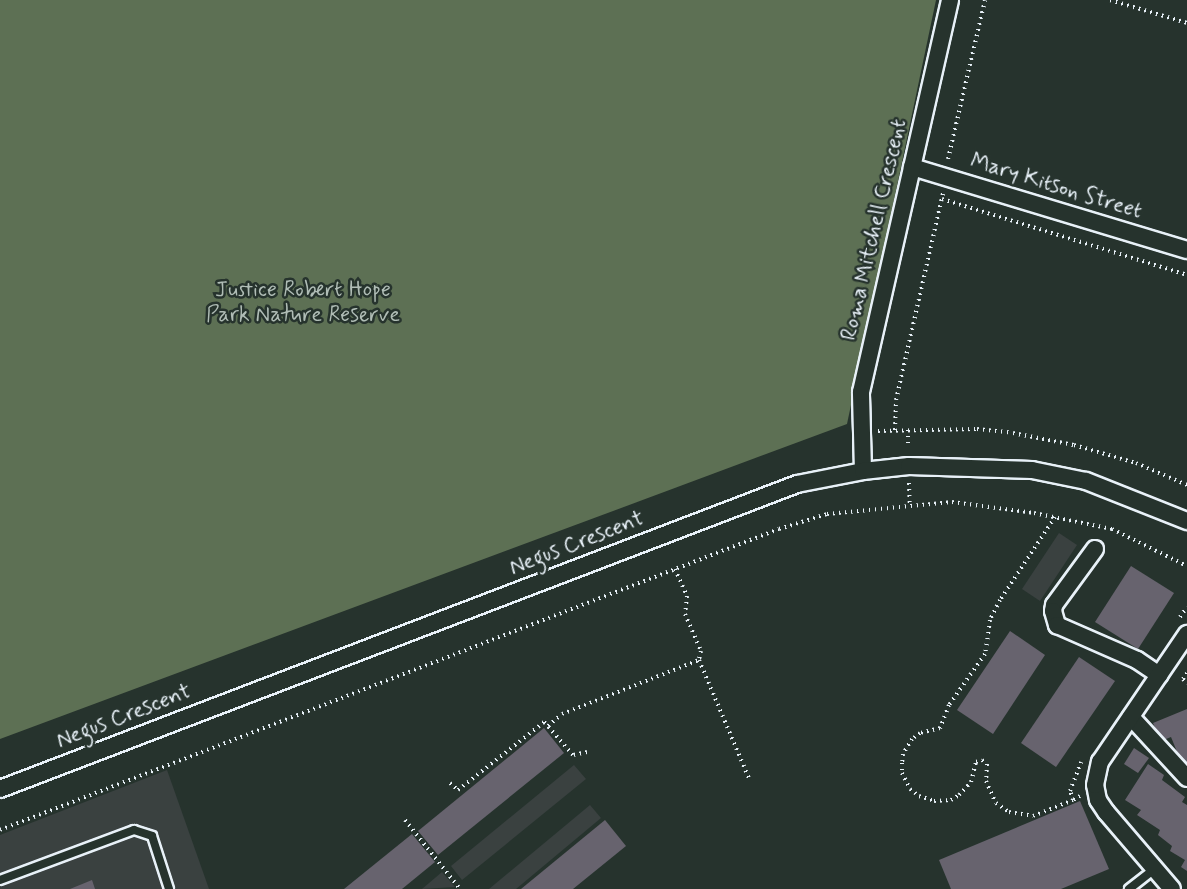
<!DOCTYPE html>
<html>
<head>
<meta charset="utf-8">
<style>
	body { margin:0 }
	#map { position:relative; width:1187px; height:889px; overflow:hidden; background:#26332d; font-family:Mynerve,sans-serif }
	div>[style] { position:absolute }
	.built>* { inset:0; background:#3a4140 }
	.green>* { inset:0; background:#5d7054 }
	.building>* { inset:0; background:#67636e }
	.path>* { height:4px; margin-top:-2px; transform-origin:0; background:repeating-linear-gradient(90deg,#e8f1f8 0 1.5px,transparent 0 6px) }
	.roads { filter:drop-shadow(2px 0 #e8f1f8) drop-shadow(-2px 0 #e8f1f8) drop-shadow(0 2px #e8f1f8) drop-shadow(0 -2px #e8f1f8) }
	.service>* { height:8px; margin:-4px; padding:0 4px; transform-origin:4px; border-radius:4px; background:#26332d }
	.minor>* { height:16px; margin:-8px; padding:0 8px; transform-origin:8px; border-radius:8px; background:#26332d }
	span { translate:-50% -50%; white-space:nowrap; text-align:center; line-height:1.15; -webkit-text-stroke:5px #26332d; paint-order:stroke }
	.street-label { font-size:22px; color:#e8f1f8 }
	.park-label { font-size:22px; color:#b0bdb6 }
</style>
</head>
<body>
<div id="map">
	<div class="built">
		<i style="clip-path:polygon(1059px 533px,1077px 545px,1040px 601px,1022px 589px)"></i>
		<i style="clip-path:polygon(574px 765px,586px 779px,462px 880px,451px 866px)"></i>
		<i style="clip-path:polygon(167px 770px,209px 889px,0 889px,0 835px)"></i>
		<i style="clip-path:polygon(590px 805px,601px 818px,516px 889px,489px 889px)"></i>
		<i style="clip-path:polygon(442px 872px,455px 887px,422px 889px)"></i>
	</div>
	<div class="green">
		<i style="clip-path:polygon(0 0,936px 0,847px 424px,0 739px)"></i>
	</div>
	<div class="building">
		<i style="clip-path:polygon(1131px 566px,1174px 593px,1138px 649px,1095px 622px)"></i>
		<i style="clip-path:polygon(1010px 631px,1045px 655px,993px 734px,957px 710px)"></i>
		<i style="clip-path:polygon(1079px 657px,1115px 681px,1056px 767px,1021px 743px)"></i>
		<i style="clip-path:polygon(1187px 709px,1187px 762px,1182px 764px,1171px 737px,1161px 741px,1153px 723px)"></i>
		<i style="clip-path:polygon(544px 728px,564px 753px,438px 855px,418px 831px)"></i>
		<i style="clip-path:polygon(1134px 748px,1149px 758px,1138px 773px,1124px 764px)"></i>
		<i style="clip-path:polygon(1148px 764px,1164px 775px,1162px 780px,1185px 797px,1182px 802px,1187px 805px,1187px 871px,1181px 867px,1185px 860px,1170px 851px,1172px 846px,1158px 835px,1160px 830px,1137px 815px,1141px 810px,1125px 800px)"></i>
		<i style="clip-path:polygon(1080px 801px,1109px 869px,1061px 889px,951px 889px,939px 860px)"></i>
		<i style="clip-path:polygon(605px 820px,626px 846px,573px 889px,521px 889px)"></i>
		<i style="clip-path:polygon(412px 834px,435px 862px,402px 889px,344px 889px)"></i>
		<i style="clip-path:polygon(92px 880px,95px 889px,70px 889px)"></i>
	</div>
	<div class="path">
		<i style="left:1110px;top:0;width:80px;rotate:16.6deg"></i>
		<i style="left:948px;top:159px;width:163px;rotate:-76.9deg"></i>
		<i style="left:942px;top:199px;width:257px;rotate:17.2deg"></i>
		<i style="left:895px;top:430px;width:30px;rotate:-88deg"></i>
		<i style="left:896px;top:400px;width:212px;rotate:-77.2deg"></i>
		<i style="left:908px;top:430px;width:18px;rotate:90deg"></i>
		<i style="left:878px;top:431px;width:99px;rotate:-1.2deg"></i>
		<i style="left:977px;top:429px;width:36px;rotate:6deg"></i>
		<i style="left:1013px;top:433px;width:62px;rotate:11.1deg"></i>
		<i style="left:1074px;top:445px;width:65px;rotate:16.2deg"></i>
		<i style="left:1136px;top:463px;width:56px;rotate:23.3deg"></i>
		<i style="left:909px;top:483px;width:23px;rotate:88deg"></i>
		<i style="left:1055px;top:517px;width:100px;rotate:123.5deg"></i>
		<i style="left:1000px;top:600px;width:22px;rotate:117deg"></i>
		<i style="left:990px;top:620px;width:34px;rotate:98deg"></i>
		<i style="left:985px;top:654px;width:62px;rotate:125.2deg"></i>
		<i style="left:949px;top:705px;width:25px;rotate:111deg"></i>
		<i style="left:940px;top:728px;width:21px;rotate:166deg"></i>
		<i style="left:920px;top:733px;width:10px;rotate:143deg"></i>
		<i style="left:912px;top:739px;width:17px;rotate:121deg"></i>
		<i style="left:903px;top:754px;width:9px;rotate:96deg"></i>
		<i style="left:902px;top:763px;width:10px;rotate:90deg"></i>
		<i style="left:902px;top:773px;width:18px;rotate:63deg"></i>
		<i style="left:910px;top:789px;width:11px;rotate:38deg"></i>
		<i style="left:919px;top:796px;width:16px;rotate:18deg"></i>
		<i style="left:934px;top:801px;width:17px;rotate:-3deg"></i>
		<i style="left:951px;top:800px;width:9px;rotate:-32deg"></i>
		<i style="left:959px;top:795px;width:18px;rotate:-47deg"></i>
		<i style="left:971px;top:782px;width:21px;rotate:-76deg"></i>
		<i style="left:976px;top:762px;width:6px;rotate:-18deg"></i>
		<i style="left:982px;top:760px;width:6px;rotate:39deg"></i>
		<i style="left:987px;top:764px;width:17px;rotate:93deg"></i>
		<i style="left:986px;top:781px;width:24px;rotate:66deg"></i>
		<i style="left:996px;top:803px;width:16px;rotate:35deg"></i>
		<i style="left:1009px;top:812px;width:24px;rotate:9deg"></i>
		<i style="left:1033px;top:816px;width:43px;rotate:-21.8deg"></i>
		<i style="left:675px;top:569px;width:30px;rotate:66deg"></i>
		<i style="left:687px;top:596px;width:18px;rotate:96deg"></i>
		<i style="left:685px;top:614px;width:40px;rotate:66.6deg"></i>
		<i style="left:701px;top:651px;width:9px;rotate:103deg"></i>
		<i style="left:699px;top:660px;width:131px;rotate:67.1deg"></i>
		<i style="left:1180px;top:617px;width:12px;rotate:-55deg"></i>
		<i style="left:1187px;top:673px;width:7px;rotate:124deg"></i>
		<i style="left:1183px;top:679px;width:6px;rotate:45deg"></i>
		<i style="left:587px;top:752px;width:14px;rotate:168deg"></i>
		<i style="left:573px;top:755px;width:38px;rotate:-131deg"></i>
		<i style="left:548px;top:726px;width:18px;rotate:-41deg"></i>
		<i style="left:562px;top:714px;width:147px;rotate:-21.5deg"></i>
		<i style="left:450px;top:783px;width:11px;rotate:41deg"></i>
		<i style="left:458px;top:790px;width:110px;rotate:-38.3deg"></i>
		<i style="left:544px;top:722px;width:6px;rotate:45deg"></i>
		<i style="left:1080px;top:796px;width:8px;rotate:150deg"></i>
		<i style="left:1073px;top:800px;width:9px;rotate:-108deg"></i>
		<i style="left:1070px;top:791px;width:31px;rotate:-69deg"></i>
		<i style="left:405px;top:820px;width:88px;rotate:51.4deg"></i>
		<i style="left:0;top:830px;width:835px;rotate:-21.13deg"></i>
		<i style="left:779px;top:529px;width:50px;rotate:-17.4deg"></i>
		<i style="left:827px;top:514px;width:126px;rotate:-5.5deg"></i>
		<i style="left:952px;top:502px;width:83px;rotate:7.6deg"></i>
		<i style="left:1034px;top:513px;width:80px;rotate:11.6deg"></i>
		<i style="left:1112px;top:529px;width:84px;rotate:26.3deg"></i>
	</div>
	<div class="roads">
		<div class="service">
			<i style="left:0;top:880px;width:143px;rotate:-20.5deg"></i>
			<i style="left:134px;top:830px;width:19px;rotate:18deg"></i>
			<i style="left:152px;top:836px;width:56px;rotate:72.2deg"></i>
			<i style="left:1129px;top:889px;width:33px;rotate:-38deg"></i>
		</div>
		<div class="minor">
			<i style="left:912px;top:167px;width:287px;rotate:16.8deg"></i>
			<i style="left:863px;top:471px;width:79px;rotate:-91.5deg"></i>
			<i style="left:861px;top:392px;width:402px;rotate:-77.2deg"></i>
			<i style="left:1095px;top:549px;width:69px;rotate:126.2deg"></i>
			<i style="left:1054px;top:605px;width:6px;rotate:99deg"></i>
			<i style="left:1053px;top:611px;width:15px;rotate:74deg"></i>
			<i style="left:1057px;top:625px;width:87px;rotate:23.6deg"></i>
			<i style="left:1137px;top:660px;width:27px;rotate:34deg"></i>
			<i style="left:1131px;top:717px;width:83px;rotate:47.4deg"></i>
			<i style="left:0;top:789px;width:853px;rotate:-20.94deg"></i>
			<i style="left:797px;top:484px;width:67px;rotate:-11.1deg"></i>
			<i style="left:863px;top:471px;width:46px;rotate:-6.2deg"></i>
			<i style="left:909px;top:466px;width:123px;rotate:1.9deg"></i>
			<i style="left:1032px;top:470px;width:55px;rotate:11.5deg"></i>
			<i style="left:1086px;top:481px;width:109px;rotate:21.6deg"></i>
			<i style="left:1172px;top:889px;width:101px;rotate:-130.6deg"></i>
			<i style="left:1106px;top:812px;width:14px;rotate:-124deg"></i>
			<i style="left:1098px;top:800px;width:15px;rotate:-101deg"></i>
			<i style="left:1095px;top:785px;width:24px;rotate:-78deg"></i>
			<i style="left:1100px;top:762px;width:155px;rotate:-55.8deg"></i>
		</div>
	</div>
	<div class="street-label">
		<span style="left:1056px;top:187px;rotate:17deg">Mary Kitson Street</span>
		<span style="left:875px;top:230px;rotate:-77deg">Roma Mitchell Crescent</span>
		<span style="left:577px;top:544px;rotate:-21deg">Negus Crescent</span>
		<span style="left:124px;top:717px;rotate:-21deg">Negus Crescent</span>
	</div>
	<div class="park-label">
		<span style="left:303px;top:303px">Justice Robert Hope<br>Park Nature Reserve</span>
	</div>
</div>
</body>
</html>
